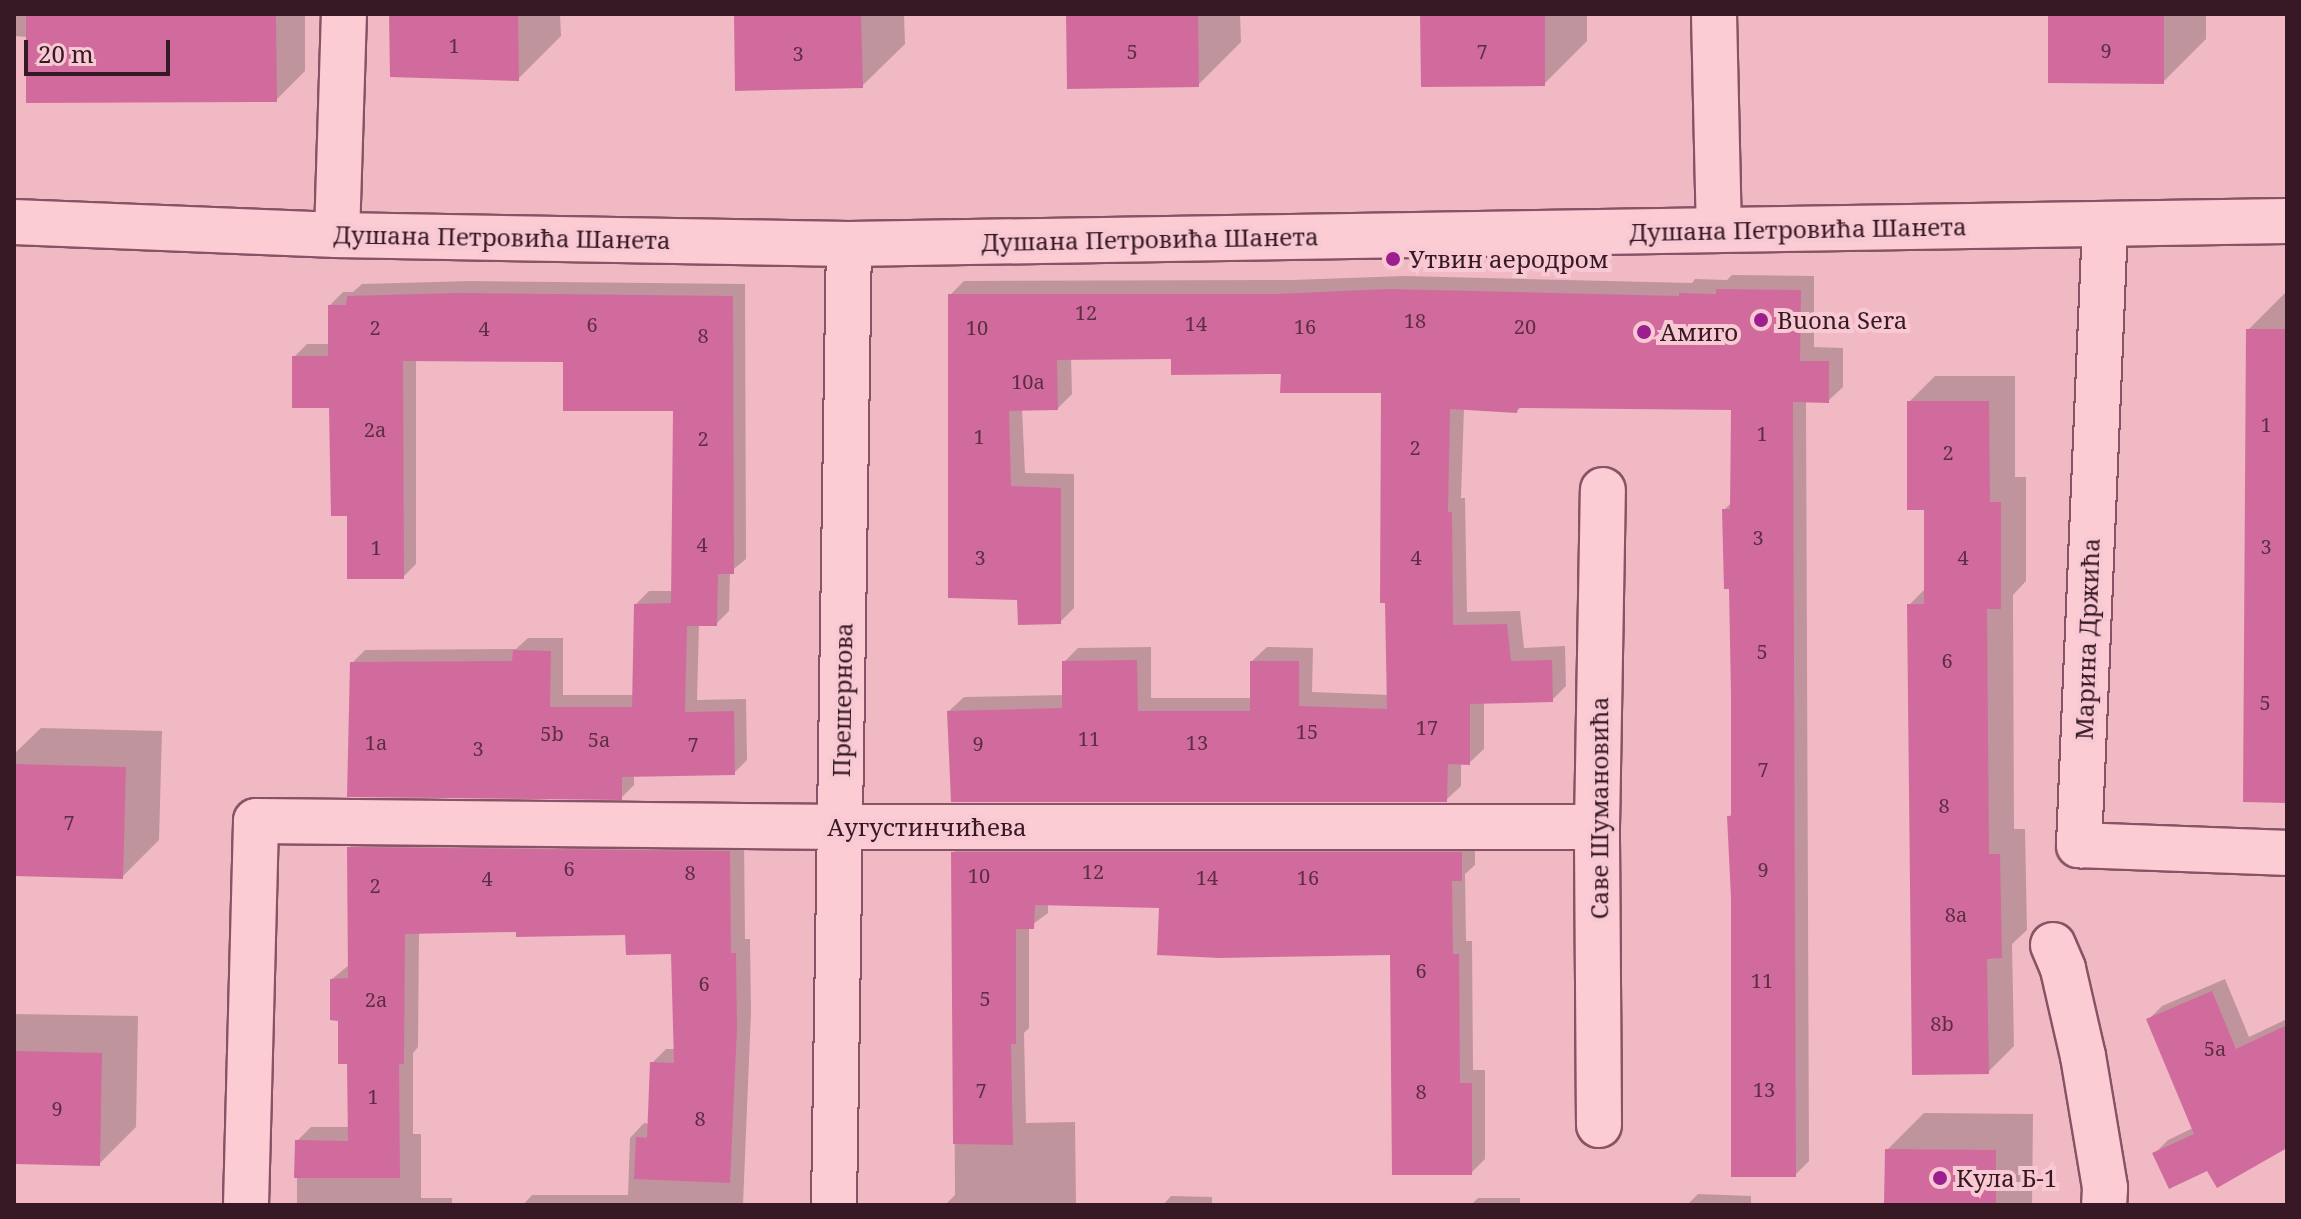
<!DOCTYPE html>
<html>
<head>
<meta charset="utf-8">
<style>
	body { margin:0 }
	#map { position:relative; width:2301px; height:1219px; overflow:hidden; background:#f1b9c4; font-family:"Noto Serif",serif }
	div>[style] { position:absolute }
	.shadow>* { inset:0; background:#0003 }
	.building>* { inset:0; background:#d26b9d }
	.roads { filter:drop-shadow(2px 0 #885366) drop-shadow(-2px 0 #885366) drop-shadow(0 2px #885366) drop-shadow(0 -2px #885366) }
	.street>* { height:44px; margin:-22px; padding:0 22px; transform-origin:22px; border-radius:22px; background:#fcccd5 }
	.dots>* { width:22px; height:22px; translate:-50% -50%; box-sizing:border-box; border:4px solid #f8c9d2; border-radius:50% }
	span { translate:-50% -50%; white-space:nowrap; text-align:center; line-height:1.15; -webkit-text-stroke:8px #f8c9d2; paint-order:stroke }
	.number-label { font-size:20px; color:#5d2e43 }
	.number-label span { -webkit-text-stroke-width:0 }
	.street-label { font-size:24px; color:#361925 }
	.poi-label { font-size:24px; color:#361925 }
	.left { translate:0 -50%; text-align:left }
	.frame { position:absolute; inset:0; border:16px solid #361925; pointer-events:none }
	.scale { position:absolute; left:24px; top:40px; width:146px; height:36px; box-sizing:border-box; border:4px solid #361925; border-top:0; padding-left:10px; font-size:24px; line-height:28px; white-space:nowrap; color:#361925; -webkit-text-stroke:6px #f8c9d2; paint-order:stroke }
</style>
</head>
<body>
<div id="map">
	<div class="shadow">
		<i style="clip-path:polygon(14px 14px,305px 14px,305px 71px,276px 100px,28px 37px,14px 36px)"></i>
		<i style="clip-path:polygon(391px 14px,560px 14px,561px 36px,518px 79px)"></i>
		<i style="clip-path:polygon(736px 14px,904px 14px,905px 44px,862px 86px)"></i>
		<i style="clip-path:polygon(1068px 14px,1240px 14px,1241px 42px,1198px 85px)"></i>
		<i style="clip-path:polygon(1422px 14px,1587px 14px,1587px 41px,1544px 84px)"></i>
		<i style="clip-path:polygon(2050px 14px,2206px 14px,2206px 39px,2163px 82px)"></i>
		<i style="clip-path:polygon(1732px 275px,1814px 276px,1814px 347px,1843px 348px,1843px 387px,1828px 401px,1806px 400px,1809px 1161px,1795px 1175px,1733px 897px,1729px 817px,1733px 812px,1731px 587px,1724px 510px,1732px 502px,1733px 408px,1522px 406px,1517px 411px,1464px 408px,1461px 498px,1465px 498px,1467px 612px,1520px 611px,1524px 648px,1565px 646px,1566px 686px,1552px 700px,1484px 701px,1484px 749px,1469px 763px,1461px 763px,1461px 786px,1446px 800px,949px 711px,964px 697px,1064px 695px,1064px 662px,1078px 648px,1151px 647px,1151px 698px,1252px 698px,1252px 661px,1267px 647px,1313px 648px,1312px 692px,1389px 695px,1383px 391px,1173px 357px,1071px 357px,1072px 394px,1058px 408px,1022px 409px,1025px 473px,1074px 474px,1074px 608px,1060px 622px,1019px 598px,950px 295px,964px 281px,1292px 280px,1404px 276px,1692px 283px,1695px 279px,1727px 280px)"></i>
		<i style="clip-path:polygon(470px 281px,745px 284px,746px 559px,730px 572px,729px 611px,716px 624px,699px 624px,697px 700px,746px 699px,747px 760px,734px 773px,634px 775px,634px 785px,621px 798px,352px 663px,365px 650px,516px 649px,528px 638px,563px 638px,563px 695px,634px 695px,636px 604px,649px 591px,673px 591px,675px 409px,565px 360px,416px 359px,416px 564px,403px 577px,349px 514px,331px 406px,294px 357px,307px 344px,330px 344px,330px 305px,343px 292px,353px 292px,362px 284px)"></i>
		<i style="clip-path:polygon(2285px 293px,2287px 293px,2287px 801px,2248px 330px)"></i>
		<i style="clip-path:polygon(1935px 376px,2015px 376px,2015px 477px,2026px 477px,2026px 581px,2013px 595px,2014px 829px,2025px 829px,2027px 930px,2012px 944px,2014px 1046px,1988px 1072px,1909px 605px,1926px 588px,1926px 508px,1909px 402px)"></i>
		<i style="clip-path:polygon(41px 728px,162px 731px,159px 840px,122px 877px,14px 874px,14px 754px)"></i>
		<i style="clip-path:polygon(363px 833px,744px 837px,745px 939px,750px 939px,751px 1012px,743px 1205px,523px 1205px,532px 1195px,628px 1195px,630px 1138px,644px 1123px,650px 1124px,652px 1063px,666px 1049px,676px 1049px,673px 952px,627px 933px,518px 930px,419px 932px,418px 1047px,413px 1053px,413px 1134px,421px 1134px,421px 1198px,452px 1198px,452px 1205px,297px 1205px,297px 1141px,311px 1127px,350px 1127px,349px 1062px,332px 979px,349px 965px,349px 848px)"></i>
		<i style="clip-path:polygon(966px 839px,1475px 839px,1475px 865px,1465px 874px,1466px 941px,1472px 941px,1473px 1070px,1485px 1070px,1485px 1159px,1471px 1173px,1392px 953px,1161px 906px,1048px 903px,1048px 913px,1029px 927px,1029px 1028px,1024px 1033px,1026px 1123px,1075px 1122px,1076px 1205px,945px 1205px,955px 1195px,953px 853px)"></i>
		<i style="clip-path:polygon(2225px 979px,2249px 1037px,2287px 1019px,2287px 1145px,2208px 1169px,2155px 1153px,2168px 1140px,2193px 1128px,2149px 1019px,2162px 1006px)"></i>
		<i style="clip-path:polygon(14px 1014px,138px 1016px,136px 1127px,99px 1164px,14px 1162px)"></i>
		<i style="clip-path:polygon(1924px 1113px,2033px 1114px,2032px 1205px,1886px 1205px,1887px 1150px)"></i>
		<i style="clip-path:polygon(1698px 1194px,1751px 1196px,1751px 1205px,1687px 1205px)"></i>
		<i style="clip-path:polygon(1171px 1196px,1212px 1197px,1212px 1205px,1163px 1205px)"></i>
		<i style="clip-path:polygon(1478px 1198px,1520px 1198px,1520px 1205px,1471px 1205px)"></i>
	</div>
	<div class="building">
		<i style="clip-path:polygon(26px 14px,276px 14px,277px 102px,26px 103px)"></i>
		<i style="clip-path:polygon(389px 14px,518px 14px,519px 81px,390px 77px)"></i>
		<i style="clip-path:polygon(734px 14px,861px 14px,863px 88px,735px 91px)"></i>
		<i style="clip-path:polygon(1066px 14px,1198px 14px,1199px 87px,1067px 89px)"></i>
		<i style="clip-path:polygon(1420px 14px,1545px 14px,1545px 86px,1421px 87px)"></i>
		<i style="clip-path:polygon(2048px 14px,2164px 14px,2164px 84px,2048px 83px)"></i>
		<i style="clip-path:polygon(1388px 289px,1679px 296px,1679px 293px,1716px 294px,1716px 289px,1801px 290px,1800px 361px,1829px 361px,1829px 403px,1793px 402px,1796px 1177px,1731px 1177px,1731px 898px,1727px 816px,1731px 816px,1731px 695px,1729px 589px,1724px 589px,1722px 509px,1730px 509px,1731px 410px,1518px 408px,1517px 413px,1450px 409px,1448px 512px,1452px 512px,1453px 625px,1507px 624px,1511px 661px,1552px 660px,1553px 702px,1470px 704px,1470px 765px,1448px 764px,1447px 802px,951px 802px,947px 711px,1062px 708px,1062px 661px,1137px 660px,1138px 711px,1250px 711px,1250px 661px,1299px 661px,1299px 706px,1387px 709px,1385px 603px,1380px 603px,1381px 393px,1280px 393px,1281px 374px,1171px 375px,1171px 359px,1057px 360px,1058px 410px,1009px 411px,1011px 486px,1061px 488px,1061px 624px,1018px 625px,1017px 600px,948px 598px,948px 294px,1276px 294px)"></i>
		<i style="clip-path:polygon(456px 293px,733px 296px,734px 574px,718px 574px,717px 626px,687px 626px,685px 712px,734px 711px,735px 775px,622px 777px,622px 800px,347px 797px,350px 662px,512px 661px,513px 650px,551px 651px,550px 707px,632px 707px,634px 604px,671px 603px,673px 411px,563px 411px,563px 362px,403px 361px,404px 579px,347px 579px,347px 516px,331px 516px,329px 408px,292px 408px,292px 356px,328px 356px,328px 305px,346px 305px,347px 296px)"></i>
		<i style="clip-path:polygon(2246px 329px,2287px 329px,2287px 803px,2243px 802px)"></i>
		<i style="clip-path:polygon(1907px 401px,1989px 401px,1990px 502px,2001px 502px,2001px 609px,1987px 609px,1989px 854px,2000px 854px,2002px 958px,1987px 959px,1989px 1074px,1912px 1075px,1907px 604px,1924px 604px,1924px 510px,1907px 510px)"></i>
		<i style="clip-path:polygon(14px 764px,126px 767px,123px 879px,14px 876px)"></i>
		<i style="clip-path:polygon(347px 847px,730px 851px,731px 953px,736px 953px,737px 1028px,730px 1183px,634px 1179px,636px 1137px,647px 1138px,650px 1062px,674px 1063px,671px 954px,626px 955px,625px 935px,516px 937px,516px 932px,405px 934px,404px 1064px,399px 1064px,400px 1178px,294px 1178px,295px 1140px,348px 1141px,347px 1064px,338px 1064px,338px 1021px,330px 1020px,330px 979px,348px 978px)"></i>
		<i style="clip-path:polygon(951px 852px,1462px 852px,1462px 881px,1452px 881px,1453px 954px,1459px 954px,1460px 1083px,1472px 1083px,1472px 1175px,1392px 1175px,1390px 955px,1220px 958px,1157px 955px,1159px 908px,1035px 905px,1034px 929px,1016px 929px,1016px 1044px,1011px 1044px,1013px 1145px,953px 1144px)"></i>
		<i style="clip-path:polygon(2212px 991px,2236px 1049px,2287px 1025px,2287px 1148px,2217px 1188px,2207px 1171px,2169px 1189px,2152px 1153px,2194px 1134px,2146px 1019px)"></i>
		<i style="clip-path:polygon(14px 1051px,102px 1053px,100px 1166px,14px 1164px)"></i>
		<i style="clip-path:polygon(1885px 1149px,1996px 1150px,1996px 1205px,1884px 1205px)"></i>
	</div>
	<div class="roads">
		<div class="street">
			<i style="left:1714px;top:14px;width:216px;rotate:88.7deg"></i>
			<i style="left:14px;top:222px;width:323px;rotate:2.3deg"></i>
			<i style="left:337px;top:235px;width:512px;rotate:1.01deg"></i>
			<i style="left:849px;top:244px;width:1438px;rotate:-0.92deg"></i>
			<i style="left:2105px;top:225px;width:621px;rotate:92.4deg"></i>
			<i style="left:2079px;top:845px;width:208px;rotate:2.2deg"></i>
			<i style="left:337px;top:235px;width:221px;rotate:-88.2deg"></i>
			<i style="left:2053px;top:945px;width:26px;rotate:67deg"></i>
			<i style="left:2063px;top:969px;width:89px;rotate:77.1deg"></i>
			<i style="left:2083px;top:1056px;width:134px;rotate:80.5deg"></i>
			<i style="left:2105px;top:1188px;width:17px;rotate:93deg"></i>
			<i style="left:1599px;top:1125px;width:298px;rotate:-90.4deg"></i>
			<i style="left:1597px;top:827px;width:337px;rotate:-89deg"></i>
			<i style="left:246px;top:1205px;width:384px;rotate:-88.5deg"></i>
			<i style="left:256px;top:821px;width:585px;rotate:0.59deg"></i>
			<i style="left:841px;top:827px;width:756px"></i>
			<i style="left:834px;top:1205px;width:961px;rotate:-89.11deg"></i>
		</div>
	</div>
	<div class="dots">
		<i style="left:1393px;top:259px;background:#9c1e8f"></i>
		<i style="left:1761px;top:320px;background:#9c1e8f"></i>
		<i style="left:1644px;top:332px;background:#9c1e8f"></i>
		<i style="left:1940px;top:1178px;background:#9c1e8f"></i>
	</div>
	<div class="number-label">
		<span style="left:454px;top:45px">1</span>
		<span style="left:2106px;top:50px">9</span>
		<span style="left:1132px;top:51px">5</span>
		<span style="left:1482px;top:51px">7</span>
		<span style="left:798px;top:53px">3</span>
		<span style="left:1086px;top:312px">12</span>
		<span style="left:1415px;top:320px">18</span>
		<span style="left:1196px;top:323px">14</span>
		<span style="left:592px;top:324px">6</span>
		<span style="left:1305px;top:326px">16</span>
		<span style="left:1525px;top:326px">20</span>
		<span style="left:375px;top:327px">2</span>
		<span style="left:977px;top:327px">10</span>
		<span style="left:484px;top:328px">4</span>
		<span style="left:703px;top:335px">8</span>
		<span style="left:1028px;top:381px">10a</span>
		<span style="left:2266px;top:424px">1</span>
		<span style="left:375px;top:429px">2a</span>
		<span style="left:1762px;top:433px">1</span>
		<span style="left:979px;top:436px">1</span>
		<span style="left:703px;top:438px">2</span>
		<span style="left:1415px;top:447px">2</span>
		<span style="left:1948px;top:452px">2</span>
		<span style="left:1758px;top:537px">3</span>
		<span style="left:702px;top:544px">4</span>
		<span style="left:2266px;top:546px">3</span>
		<span style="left:376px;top:547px">1</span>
		<span style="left:980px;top:557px">3</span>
		<span style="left:1416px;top:557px">4</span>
		<span style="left:1963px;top:557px">4</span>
		<span style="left:1762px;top:651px">5</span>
		<span style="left:1947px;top:660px">6</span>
		<span style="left:2265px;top:702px">5</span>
		<span style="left:1427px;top:727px">17</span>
		<span style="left:1307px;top:731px">15</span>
		<span style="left:552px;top:733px">5b</span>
		<span style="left:1089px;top:738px">11</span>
		<span style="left:599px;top:739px">5a</span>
		<span style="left:376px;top:742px">1a</span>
		<span style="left:1197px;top:742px">13</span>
		<span style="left:978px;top:743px">9</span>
		<span style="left:693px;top:744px">7</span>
		<span style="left:478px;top:748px">3</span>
		<span style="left:1763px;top:769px">7</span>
		<span style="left:1944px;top:805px">8</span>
		<span style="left:69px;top:822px">7</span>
		<span style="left:569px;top:868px">6</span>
		<span style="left:1763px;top:869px">9</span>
		<span style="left:1093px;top:871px">12</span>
		<span style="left:690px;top:872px">8</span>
		<span style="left:979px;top:875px">10</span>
		<span style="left:1207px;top:877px">14</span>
		<span style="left:1308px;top:877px">16</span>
		<span style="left:487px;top:878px">4</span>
		<span style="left:375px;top:885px">2</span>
		<span style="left:1956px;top:914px">8a</span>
		<span style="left:1421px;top:970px">6</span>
		<span style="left:1762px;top:980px">11</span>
		<span style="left:704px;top:983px">6</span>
		<span style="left:985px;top:998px">5</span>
		<span style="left:376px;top:999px">2a</span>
		<span style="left:1942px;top:1023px">8b</span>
		<span style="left:2215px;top:1048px">5a</span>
		<span style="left:1764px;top:1089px">13</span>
		<span style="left:981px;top:1090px">7</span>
		<span style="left:1421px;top:1091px">8</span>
		<span style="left:373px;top:1096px">1</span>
		<span style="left:57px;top:1108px">9</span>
		<span style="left:700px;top:1118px">8</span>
	</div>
	<div class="street-label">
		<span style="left:1798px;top:229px;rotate:-1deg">Душана Петровића Шанета</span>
		<span style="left:502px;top:237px;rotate:1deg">Душана Петровића Шанета</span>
		<span style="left:1150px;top:239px;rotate:-1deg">Душана Петровића Шанета</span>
		<span style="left:2087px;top:639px;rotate:-88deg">Марина Држића</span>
		<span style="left:842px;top:700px;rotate:-89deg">Прешернова</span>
		<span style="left:1599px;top:808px;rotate:-90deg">Саве Шумановића</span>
		<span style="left:927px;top:827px">Аугустинчићева</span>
	</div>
	<div class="poi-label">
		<span class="left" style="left:1409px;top:259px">Утвин аеродром</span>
		<span class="left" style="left:1777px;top:320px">Buona Sera</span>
		<span class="left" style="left:1660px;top:332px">Амиго</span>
		<span class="left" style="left:1956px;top:1178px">Кула Б-1</span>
	</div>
	<div class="frame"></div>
	<div class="scale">20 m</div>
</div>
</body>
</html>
